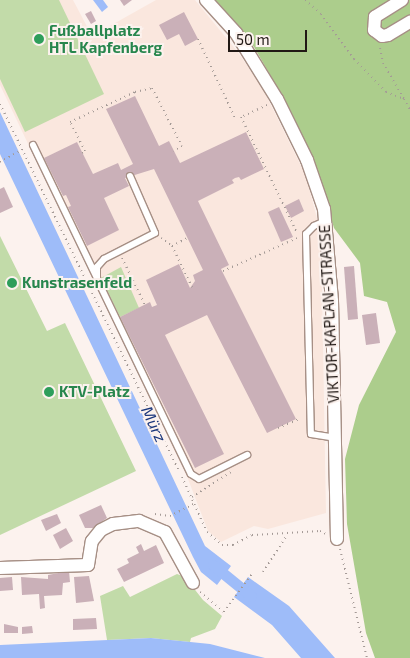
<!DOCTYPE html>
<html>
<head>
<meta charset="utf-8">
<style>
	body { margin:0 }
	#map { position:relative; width:410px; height:658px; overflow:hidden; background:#fcf2ee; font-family:"Exo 2",sans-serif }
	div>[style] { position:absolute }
	.built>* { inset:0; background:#fae7de }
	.green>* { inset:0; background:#c2dba9 }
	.forest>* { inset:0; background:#accd8c }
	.water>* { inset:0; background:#9ebcf9 }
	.canal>* { height:11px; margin:-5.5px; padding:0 5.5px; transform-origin:5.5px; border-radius:5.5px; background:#9ebcf9 }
	.building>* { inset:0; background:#cab0b8 }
	.path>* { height:2px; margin-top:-1px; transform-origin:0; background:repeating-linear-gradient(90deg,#a49a96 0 1px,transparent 0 5px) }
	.roads { filter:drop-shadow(1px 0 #a68f85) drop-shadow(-1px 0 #a68f85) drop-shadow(0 1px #a68f85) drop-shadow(0 -1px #a68f85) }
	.lane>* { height:6px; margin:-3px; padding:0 3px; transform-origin:3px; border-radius:3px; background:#fff }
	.street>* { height:12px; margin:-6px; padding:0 6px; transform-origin:6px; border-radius:6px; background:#fff }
	.dots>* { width:14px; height:14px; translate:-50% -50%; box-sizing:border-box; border:2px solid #fcf2ee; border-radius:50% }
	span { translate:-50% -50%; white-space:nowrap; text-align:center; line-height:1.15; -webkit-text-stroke:4px #fcf2ee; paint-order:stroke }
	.leisure-label { font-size:15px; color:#27864d; font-weight:700 }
	.left { translate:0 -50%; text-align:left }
	.street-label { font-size:15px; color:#211915 }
	.water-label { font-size:16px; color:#1a367c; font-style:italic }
	.scale { position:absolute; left:228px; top:30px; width:79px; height:22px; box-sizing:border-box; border:2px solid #211915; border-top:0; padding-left:6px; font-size:15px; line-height:18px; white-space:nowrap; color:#211915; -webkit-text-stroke:4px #fcf2ee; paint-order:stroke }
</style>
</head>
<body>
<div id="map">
	<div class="built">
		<i style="clip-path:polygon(0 0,73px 0,92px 36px,156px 0,195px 0,237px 51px,262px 87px,306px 176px,321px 234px,326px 513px,268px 529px,254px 526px,221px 542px,208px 531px,188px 479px,0 85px)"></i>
	</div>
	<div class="green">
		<i style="clip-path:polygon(0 0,59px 0,104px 94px,25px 132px,0 79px)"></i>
		<i style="clip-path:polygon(0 236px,47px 331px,65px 323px,136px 471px,0 535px)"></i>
		<i style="clip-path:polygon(121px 267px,139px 308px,120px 317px,101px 278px)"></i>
		<i style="clip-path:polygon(177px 574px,185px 577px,203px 600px,222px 616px,215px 629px,191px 638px,190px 642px,151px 638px,107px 640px,100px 596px,123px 586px,130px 597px)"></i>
	</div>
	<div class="forest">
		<i style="clip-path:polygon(213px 0,410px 0,410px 658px,375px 658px,366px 633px,347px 524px,345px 459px,359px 405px,396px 332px,387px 302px,364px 296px,360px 263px,334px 228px,314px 161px,288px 106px,254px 47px)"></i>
	</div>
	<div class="water">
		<i style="clip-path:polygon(93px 0,103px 0,108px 7px,102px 12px)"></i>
		<i style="clip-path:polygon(0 112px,205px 546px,231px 566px,217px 585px,201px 572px,193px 557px,0 154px)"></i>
		<i style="clip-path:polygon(248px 577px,289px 606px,335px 658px,301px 658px,272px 625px,234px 597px)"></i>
		<i style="clip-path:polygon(151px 638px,210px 644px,265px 658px,0 658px,0 645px)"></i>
	</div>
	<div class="canal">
		<i style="left:213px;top:565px;width:49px;rotate:39.2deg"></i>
	</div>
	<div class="building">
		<i style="clip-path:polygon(120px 0,132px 0,124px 6px)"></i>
		<i style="clip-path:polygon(91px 11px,96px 21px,91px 24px,85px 14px)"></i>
		<i style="clip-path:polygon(184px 12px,198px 39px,185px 46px,179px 34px,167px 40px,159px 25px)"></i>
		<i style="clip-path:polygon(135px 96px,159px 146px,169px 141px,180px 163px,246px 132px,264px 169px,241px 180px,239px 177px,235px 178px,232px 180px,234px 183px,198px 201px,229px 265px,221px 269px,296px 419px,267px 433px,207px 315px,171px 332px,165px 335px,224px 454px,195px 468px,120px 317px,150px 302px,152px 307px,157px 305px,146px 280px,179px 264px,190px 288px,195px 281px,193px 275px,203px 270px,154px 169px,125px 178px,129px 186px,104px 198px,119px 230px,87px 246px,68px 207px,71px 206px,66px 195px,63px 196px,44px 158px,77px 142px,93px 174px,118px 163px,121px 170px,133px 164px,106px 109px)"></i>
		<i style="clip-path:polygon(4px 187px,13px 207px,0 213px,0 189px)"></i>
		<i style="clip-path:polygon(299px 199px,304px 211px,291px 218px,285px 206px)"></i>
		<i style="clip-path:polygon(279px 207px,293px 237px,281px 242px,268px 212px)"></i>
		<i style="clip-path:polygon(354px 266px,358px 319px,348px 320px,344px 267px)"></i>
		<i style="clip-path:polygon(376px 313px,380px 343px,366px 345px,362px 315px)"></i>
		<i style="clip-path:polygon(101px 505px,107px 518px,93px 528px,85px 528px,79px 515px)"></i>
		<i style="clip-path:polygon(57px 514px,61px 523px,46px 531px,41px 520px)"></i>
		<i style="clip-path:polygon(66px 528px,73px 541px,60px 549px,53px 535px)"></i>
		<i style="clip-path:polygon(141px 544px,144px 551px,156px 545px,164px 563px,124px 582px,117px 569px,129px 563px,127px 559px,139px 553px,136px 547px)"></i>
		<i style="clip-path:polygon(69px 571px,70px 582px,63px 583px,62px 595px,44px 596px,45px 608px,40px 609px,39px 594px,22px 595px,21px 577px,48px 579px,48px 575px)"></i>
		<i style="clip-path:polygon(89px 576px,94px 601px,76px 603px,74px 577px)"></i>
		<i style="clip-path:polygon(12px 577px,13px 590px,0 591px,0 578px)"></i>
		<i style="clip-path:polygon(96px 618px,97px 629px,73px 630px,73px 619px)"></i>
		<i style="clip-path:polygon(4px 624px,18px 627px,18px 633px,4px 633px)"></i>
		<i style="clip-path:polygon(32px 626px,33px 633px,22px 634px,22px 627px)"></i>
	</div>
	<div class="path">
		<i style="left:305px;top:0;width:21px;rotate:41deg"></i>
		<i style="left:321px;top:14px;width:56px;rotate:53.7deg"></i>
		<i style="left:354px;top:59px;width:46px;rotate:45.9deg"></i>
		<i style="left:386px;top:92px;width:19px;rotate:21deg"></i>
		<i style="left:404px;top:99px;width:13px;rotate:61deg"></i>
		<i style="left:198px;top:39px;width:89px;rotate:64.9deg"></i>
		<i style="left:380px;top:48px;width:15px;rotate:79deg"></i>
		<i style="left:383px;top:63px;width:42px;rotate:59.7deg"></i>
		<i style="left:0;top:104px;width:408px;rotate:64deg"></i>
		<i style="left:267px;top:105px;width:29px;rotate:155deg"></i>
		<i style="left:241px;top:117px;width:129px;rotate:64.2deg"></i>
		<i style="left:82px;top:153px;width:4px;rotate:-34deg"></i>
		<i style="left:85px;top:151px;width:33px;rotate:-117deg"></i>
		<i style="left:70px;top:122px;width:72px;rotate:-24.8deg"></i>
		<i style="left:135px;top:92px;width:17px;rotate:-13deg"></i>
		<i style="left:152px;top:88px;width:65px;rotate:62.7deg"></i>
		<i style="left:182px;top:146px;width:10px;rotate:151deg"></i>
		<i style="left:0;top:162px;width:25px;rotate:-29deg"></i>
		<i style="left:161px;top:238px;width:14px;rotate:36deg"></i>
		<i style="left:172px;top:246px;width:17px;rotate:-28deg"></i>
		<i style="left:172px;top:246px;width:46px;rotate:64deg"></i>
		<i style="left:122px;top:258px;width:52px;rotate:63.9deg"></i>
		<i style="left:223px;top:271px;width:81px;rotate:-24deg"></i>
		<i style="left:278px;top:428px;width:23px;rotate:-23deg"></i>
		<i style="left:182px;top:477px;width:60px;rotate:65.6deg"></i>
		<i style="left:207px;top:532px;width:20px;rotate:41deg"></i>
		<i style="left:222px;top:545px;width:11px"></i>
		<i style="left:233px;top:545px;width:21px;rotate:-28deg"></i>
		<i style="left:252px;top:535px;width:68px;rotate:-3.4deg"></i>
		<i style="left:320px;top:531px;width:7px;rotate:27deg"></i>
		<i style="left:192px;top:497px;width:46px;rotate:-32.7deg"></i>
		<i style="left:155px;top:514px;width:15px;rotate:8deg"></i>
		<i style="left:170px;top:516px;width:27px;rotate:-27deg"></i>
		<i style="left:340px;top:549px;width:112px;rotate:76.1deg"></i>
		<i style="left:263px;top:572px;width:44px;rotate:-57deg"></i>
		<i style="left:200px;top:592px;width:31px;rotate:40deg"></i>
		<i style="left:224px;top:612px;width:47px;rotate:-53.6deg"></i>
	</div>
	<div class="roads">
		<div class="lane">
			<i style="left:33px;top:145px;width:148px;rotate:64.3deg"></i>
			<i style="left:130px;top:176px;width:62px;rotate:66.3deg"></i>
			<i style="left:155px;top:233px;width:57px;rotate:153deg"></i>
			<i style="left:104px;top:259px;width:11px;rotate:131deg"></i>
			<i style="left:97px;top:267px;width:12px;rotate:90deg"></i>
			<i style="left:97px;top:279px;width:216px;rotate:64.3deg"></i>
			<i style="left:191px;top:474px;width:9px;rotate:32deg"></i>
			<i style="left:199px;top:479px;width:54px;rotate:-26.6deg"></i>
			<i style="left:325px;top:221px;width:12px;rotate:156deg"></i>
			<i style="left:314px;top:226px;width:11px;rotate:135deg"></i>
			<i style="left:306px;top:234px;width:200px;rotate:88.6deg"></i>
			<i style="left:311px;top:434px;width:24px;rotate:9deg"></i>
		</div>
		<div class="street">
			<i style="left:206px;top:0;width:45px;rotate:47.7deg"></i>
			<i style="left:236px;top:33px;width:78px;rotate:58.2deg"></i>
			<i style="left:277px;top:99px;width:68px;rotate:63.8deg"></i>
			<i style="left:307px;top:160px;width:52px;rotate:70.9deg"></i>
			<i style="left:324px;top:209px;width:92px;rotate:85deg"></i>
			<i style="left:332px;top:301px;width:238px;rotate:88.8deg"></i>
			<i style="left:402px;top:0;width:32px;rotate:148deg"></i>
			<i style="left:375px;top:17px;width:13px;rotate:94deg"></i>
			<i style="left:374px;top:30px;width:10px;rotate:37deg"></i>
			<i style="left:382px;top:36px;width:6px;rotate:-9deg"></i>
			<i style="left:388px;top:35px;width:26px;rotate:-31deg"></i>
			<i style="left:0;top:568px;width:88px;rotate:-2deg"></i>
			<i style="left:88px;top:565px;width:24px;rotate:-81deg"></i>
			<i style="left:92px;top:541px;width:14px;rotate:-51deg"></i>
			<i style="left:101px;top:530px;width:13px;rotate:-27deg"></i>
			<i style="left:113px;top:524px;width:26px;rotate:-7deg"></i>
			<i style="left:139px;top:521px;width:28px;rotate:23deg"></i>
			<i style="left:165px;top:532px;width:58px;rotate:61.2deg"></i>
		</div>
	</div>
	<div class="dots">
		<i style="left:39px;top:39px;background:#2e9e5b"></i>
		<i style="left:12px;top:283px;background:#2e9e5b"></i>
		<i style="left:49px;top:392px;background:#2e9e5b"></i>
	</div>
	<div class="leisure-label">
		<span class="left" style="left:49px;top:39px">Fußballplatz<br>HTL Kapfenberg</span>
		<span class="left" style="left:22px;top:283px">Kunstrasenfeld</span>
		<span class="left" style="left:59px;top:392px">KTV-Platz</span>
	</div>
	<div class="street-label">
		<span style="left:329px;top:314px;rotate:-93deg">VIKTOR-KAPLAN-STRASSE</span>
	</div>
	<div class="water-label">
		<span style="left:154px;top:424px;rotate:65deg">Mürz</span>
	</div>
	<div class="scale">50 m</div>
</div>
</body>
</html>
